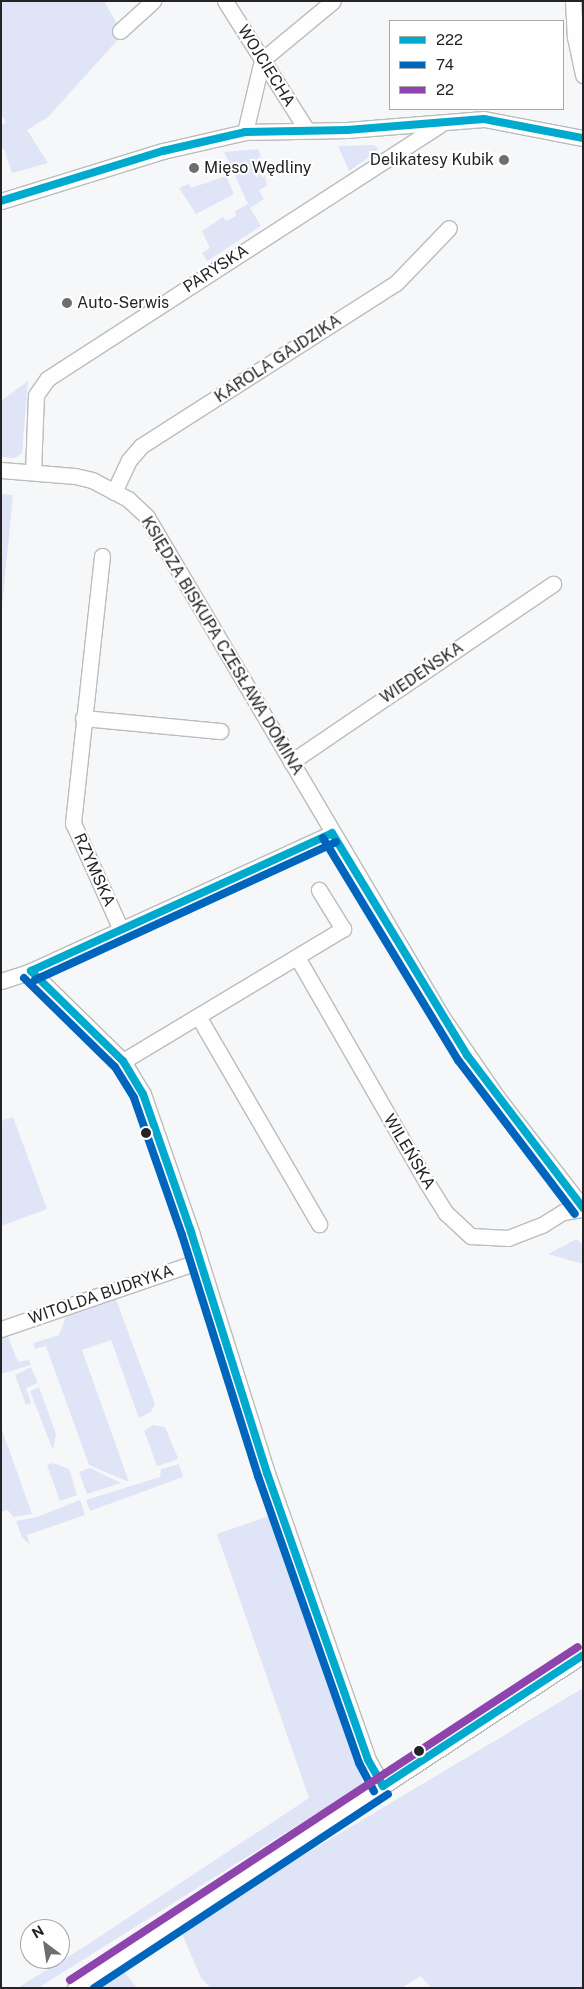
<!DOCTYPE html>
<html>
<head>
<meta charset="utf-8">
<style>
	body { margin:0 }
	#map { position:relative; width:584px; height:1989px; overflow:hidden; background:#f6f7f9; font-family:"Public Sans",sans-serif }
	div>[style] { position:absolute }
	.green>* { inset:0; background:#dfe5f7 }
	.roads { filter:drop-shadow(1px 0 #bbbcbd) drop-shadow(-1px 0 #bbbcbd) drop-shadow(0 1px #bbbcbd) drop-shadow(0 -1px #bbbcbd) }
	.minor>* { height:15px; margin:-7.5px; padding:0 7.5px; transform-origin:7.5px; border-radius:7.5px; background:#fefefe }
	.bus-1>* { height:8px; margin:-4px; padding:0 4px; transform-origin:4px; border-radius:4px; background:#00a9ce }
	.bus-2>* { height:8px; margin:-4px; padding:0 4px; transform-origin:4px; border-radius:4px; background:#0065bd }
	.bus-3>* { height:8px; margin:-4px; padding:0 4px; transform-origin:4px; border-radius:4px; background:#8e44ad }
	.dots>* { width:14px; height:14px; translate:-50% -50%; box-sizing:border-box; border:2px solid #fff; border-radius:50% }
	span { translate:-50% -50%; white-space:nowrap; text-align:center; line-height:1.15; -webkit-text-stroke:4px #fff; paint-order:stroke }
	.street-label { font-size:16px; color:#242426 }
	.poi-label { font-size:16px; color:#242426 }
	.right { translate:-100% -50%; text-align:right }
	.left { translate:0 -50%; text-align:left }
	.frame { position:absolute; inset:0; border:2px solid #242426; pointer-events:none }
	.legend { position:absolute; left:389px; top:20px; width:175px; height:90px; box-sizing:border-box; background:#fff; border:1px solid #a7a7a8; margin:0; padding:6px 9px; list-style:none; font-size:15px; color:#242426 }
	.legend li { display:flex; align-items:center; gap:10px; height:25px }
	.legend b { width:25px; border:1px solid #a7a7a8 }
	.north { position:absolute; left:20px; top:1919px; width:50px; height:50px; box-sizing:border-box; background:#fff; border:1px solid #a7a7a8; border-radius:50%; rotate:329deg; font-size:14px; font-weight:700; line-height:20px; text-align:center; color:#242426 }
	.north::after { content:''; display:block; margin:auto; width:18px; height:22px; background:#6e6e70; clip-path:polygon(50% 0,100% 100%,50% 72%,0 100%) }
</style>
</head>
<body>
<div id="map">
	<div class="green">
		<i style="clip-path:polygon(1px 1px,104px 1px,123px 34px,48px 117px,27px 130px,48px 163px,12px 173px,4px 149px,1px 150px,1px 125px,6px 122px,1px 114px)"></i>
		<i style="clip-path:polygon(374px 145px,378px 148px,375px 153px,349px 171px,338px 146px)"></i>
		<i style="clip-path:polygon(259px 149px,267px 186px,259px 190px,264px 199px,250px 208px,261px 226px,207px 261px,202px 253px,210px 248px,202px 231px,223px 217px,226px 221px,236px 216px,235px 211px,248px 204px,224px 152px)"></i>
		<i style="clip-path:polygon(226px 176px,234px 194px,196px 214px,179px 188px,189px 184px,191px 188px)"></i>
		<i style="clip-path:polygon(28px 381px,22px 453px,15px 458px,1px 457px,1px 401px)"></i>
		<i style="clip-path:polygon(1px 494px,13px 495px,1px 616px)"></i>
		<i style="clip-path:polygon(13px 1117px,47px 1209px,1px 1226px,1px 1121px)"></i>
		<i style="clip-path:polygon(577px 1239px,583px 1246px,583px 1264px,548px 1254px)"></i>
		<i style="clip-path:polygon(115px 1297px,155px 1404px,151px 1412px,139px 1418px,111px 1340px,82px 1350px,129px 1482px,89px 1465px,46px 1346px,35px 1349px,33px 1343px,59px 1335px,68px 1311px)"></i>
		<i style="clip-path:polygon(7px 1334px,18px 1362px,29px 1360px,31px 1365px,1px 1374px,1px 1336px)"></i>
		<i style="clip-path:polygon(31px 1367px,38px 1383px,26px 1388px,31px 1403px,26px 1405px,15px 1375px)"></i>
		<i style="clip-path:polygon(39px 1387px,56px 1434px,53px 1450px,30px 1391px)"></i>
		<i style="clip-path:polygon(153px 1425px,165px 1427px,178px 1458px,174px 1461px,157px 1466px,144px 1431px)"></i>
		<i style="clip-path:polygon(1px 1427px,32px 1514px,13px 1517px,8px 1510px,1px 1512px)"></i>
		<i style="clip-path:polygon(53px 1463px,69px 1469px,77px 1495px,60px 1501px,47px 1465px)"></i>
		<i style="clip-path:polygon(179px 1464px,183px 1477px,90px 1511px,86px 1500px,160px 1477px,161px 1469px)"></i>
		<i style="clip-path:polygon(90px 1468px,121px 1483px,87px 1494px,79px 1472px)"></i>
		<i style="clip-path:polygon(80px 1500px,85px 1515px,27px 1535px,30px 1545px,22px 1537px,16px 1521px,37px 1517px)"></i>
		<i style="clip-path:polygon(275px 1514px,363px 1784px,38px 1988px,17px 1988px,84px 1947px,309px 1798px,217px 1534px)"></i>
		<i style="clip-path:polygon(583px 1688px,583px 1988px,431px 1988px,421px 1976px,401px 1988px,211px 1988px,201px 1978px,180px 1929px)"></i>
		<i style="clip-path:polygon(119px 1965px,137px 1988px,88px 1988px)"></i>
	</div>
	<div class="roads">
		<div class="minor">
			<i style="left:225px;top:1px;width:153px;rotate:57.6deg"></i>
			<i style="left:573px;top:1px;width:36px;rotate:87deg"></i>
			<i style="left:575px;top:37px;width:39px;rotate:78deg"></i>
			<i style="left:120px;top:31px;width:45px;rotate:-42.3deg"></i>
			<i style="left:245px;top:132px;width:74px;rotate:-76.7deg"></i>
			<i style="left:262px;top:60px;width:92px;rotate:-39.7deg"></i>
			<i style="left:1px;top:201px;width:170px;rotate:-17.2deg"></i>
			<i style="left:163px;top:151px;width:84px;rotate:-13deg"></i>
			<i style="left:245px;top:132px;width:102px;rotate:-1.1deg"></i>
			<i style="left:347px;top:130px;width:137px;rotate:-4.6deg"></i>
			<i style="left:484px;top:119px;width:101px;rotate:10.9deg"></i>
			<i style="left:1px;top:470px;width:74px;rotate:4.6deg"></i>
			<i style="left:75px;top:476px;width:17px;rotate:13deg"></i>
			<i style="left:92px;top:480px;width:41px;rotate:27.8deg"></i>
			<i style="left:128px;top:499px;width:26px;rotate:43deg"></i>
			<i style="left:147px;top:517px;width:581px;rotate:59.46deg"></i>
			<i style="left:442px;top:1017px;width:97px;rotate:55.5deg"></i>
			<i style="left:497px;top:1097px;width:140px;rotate:52.2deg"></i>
			<i style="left:33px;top:472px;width:77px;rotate:-87.8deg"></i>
			<i style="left:36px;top:395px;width:19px;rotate:-55deg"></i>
			<i style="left:47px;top:379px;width:468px;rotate:-32.9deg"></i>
			<i style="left:114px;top:492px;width:35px;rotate:-65deg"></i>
			<i style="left:129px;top:460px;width:18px;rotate:-49deg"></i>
			<i style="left:141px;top:446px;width:303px;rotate:-32.6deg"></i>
			<i style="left:396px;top:283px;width:76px;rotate:-46.1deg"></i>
			<i style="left:102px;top:556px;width:269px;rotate:96.2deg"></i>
			<i style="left:73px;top:823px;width:117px;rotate:65.8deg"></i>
			<i style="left:83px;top:718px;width:138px;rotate:5.4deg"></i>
			<i style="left:291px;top:762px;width:317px;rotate:-34.2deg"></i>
			<i style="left:297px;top:957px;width:261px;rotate:60.1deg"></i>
			<i style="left:427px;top:1183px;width:36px;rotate:58deg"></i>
			<i style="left:446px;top:1213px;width:34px;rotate:43deg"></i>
			<i style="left:471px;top:1236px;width:37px;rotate:3deg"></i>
			<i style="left:508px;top:1238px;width:36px;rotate:-21deg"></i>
			<i style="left:542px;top:1225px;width:25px;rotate:-32deg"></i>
			<i style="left:563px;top:1212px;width:20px;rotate:-9deg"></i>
			<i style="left:31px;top:971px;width:129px;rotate:44.4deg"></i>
			<i style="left:123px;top:1061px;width:39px;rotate:59deg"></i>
			<i style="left:143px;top:1094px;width:146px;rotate:70.8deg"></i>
			<i style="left:191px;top:1232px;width:253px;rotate:72.5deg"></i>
			<i style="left:267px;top:1473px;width:304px;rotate:70.6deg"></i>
			<i style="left:368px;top:1760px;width:30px;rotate:60deg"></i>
			<i style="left:1px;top:981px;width:32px;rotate:-18deg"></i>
			<i style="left:31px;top:971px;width:331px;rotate:-24.6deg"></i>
			<i style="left:198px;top:1016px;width:241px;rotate:59.8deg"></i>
			<i style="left:123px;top:1061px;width:257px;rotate:-31deg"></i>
			<i style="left:343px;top:929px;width:46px;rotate:-121.6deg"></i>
			<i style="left:1px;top:1329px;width:210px;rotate:-18.9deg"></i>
			<i style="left:75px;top:1988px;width:607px;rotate:-33.25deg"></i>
		</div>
	</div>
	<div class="bus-1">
		<i style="left:1px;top:201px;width:170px;rotate:-17.2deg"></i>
		<i style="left:163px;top:151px;width:84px;rotate:-13deg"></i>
		<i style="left:245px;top:132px;width:102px;rotate:-1.1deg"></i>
		<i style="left:347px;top:130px;width:137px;rotate:-4.6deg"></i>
		<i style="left:484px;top:119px;width:101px;rotate:10.9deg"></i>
		<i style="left:332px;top:833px;width:260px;rotate:58.7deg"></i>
		<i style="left:467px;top:1055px;width:192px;rotate:52.8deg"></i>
		<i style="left:31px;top:971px;width:129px;rotate:44.4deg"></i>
		<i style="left:123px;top:1061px;width:39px;rotate:59deg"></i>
		<i style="left:143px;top:1094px;width:146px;rotate:70.8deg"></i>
		<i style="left:191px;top:1232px;width:253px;rotate:72.5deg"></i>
		<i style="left:267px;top:1473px;width:304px;rotate:70.6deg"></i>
		<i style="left:368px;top:1760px;width:30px;rotate:60deg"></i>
		<i style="left:31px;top:971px;width:331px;rotate:-24.6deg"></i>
		<i style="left:383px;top:1786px;width:239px;rotate:-33.2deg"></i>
	</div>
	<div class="bus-2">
		<i style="left:323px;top:838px;width:260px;rotate:58.7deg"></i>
		<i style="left:458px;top:1060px;width:193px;rotate:52.8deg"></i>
		<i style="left:24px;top:978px;width:127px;rotate:44.4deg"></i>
		<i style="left:115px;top:1067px;width:36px;rotate:58deg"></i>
		<i style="left:134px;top:1098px;width:145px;rotate:70.7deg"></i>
		<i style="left:182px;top:1235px;width:253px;rotate:72.5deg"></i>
		<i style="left:258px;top:1476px;width:304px;rotate:70.6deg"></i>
		<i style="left:359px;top:1763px;width:32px;rotate:62deg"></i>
		<i style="left:35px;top:980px;width:331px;rotate:-24.6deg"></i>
		<i style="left:94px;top:1988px;width:352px;rotate:-33.4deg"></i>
	</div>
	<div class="bus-3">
		<i style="left:70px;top:1980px;width:607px;rotate:-33.25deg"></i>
	</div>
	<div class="dots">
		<i style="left:504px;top:160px;background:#6e6e70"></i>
		<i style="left:194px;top:168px;background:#6e6e70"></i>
		<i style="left:67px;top:303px;background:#6e6e70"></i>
		<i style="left:146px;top:1133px;background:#242426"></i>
		<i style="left:419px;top:1751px;background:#242426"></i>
	</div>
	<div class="street-label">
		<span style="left:266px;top:66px;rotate:58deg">WOJCIECHA</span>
		<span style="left:216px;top:269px;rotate:-33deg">PARYSKA</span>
		<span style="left:278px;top:359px;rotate:-33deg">KAROLA GAJDZIKA</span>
		<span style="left:222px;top:646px;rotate:59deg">KSIĘDZA BISKUPA CZESŁAWA DOMINA</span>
		<span style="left:422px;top:673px;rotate:-34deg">WIEDEŃSKA</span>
		<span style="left:94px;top:870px;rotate:66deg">RZYMSKA</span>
		<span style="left:409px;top:1152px;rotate:59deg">WILEŃSKA</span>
		<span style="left:101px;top:1295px;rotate:-19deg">WITOLDA BUDRYKA</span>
	</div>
	<div class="poi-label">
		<span class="right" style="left:494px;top:160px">Delikatesy Kubik</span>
		<span class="left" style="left:204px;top:168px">Mięso Wędliny</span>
		<span class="left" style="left:77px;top:303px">Auto-Serwis</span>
	</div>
	<div class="frame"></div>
	<ul class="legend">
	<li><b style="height:6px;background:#00a9ce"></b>222</li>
	<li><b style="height:6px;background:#0065bd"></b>74</li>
	<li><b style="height:6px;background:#8e44ad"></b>22</li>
	</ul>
	<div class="north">N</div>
</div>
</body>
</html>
